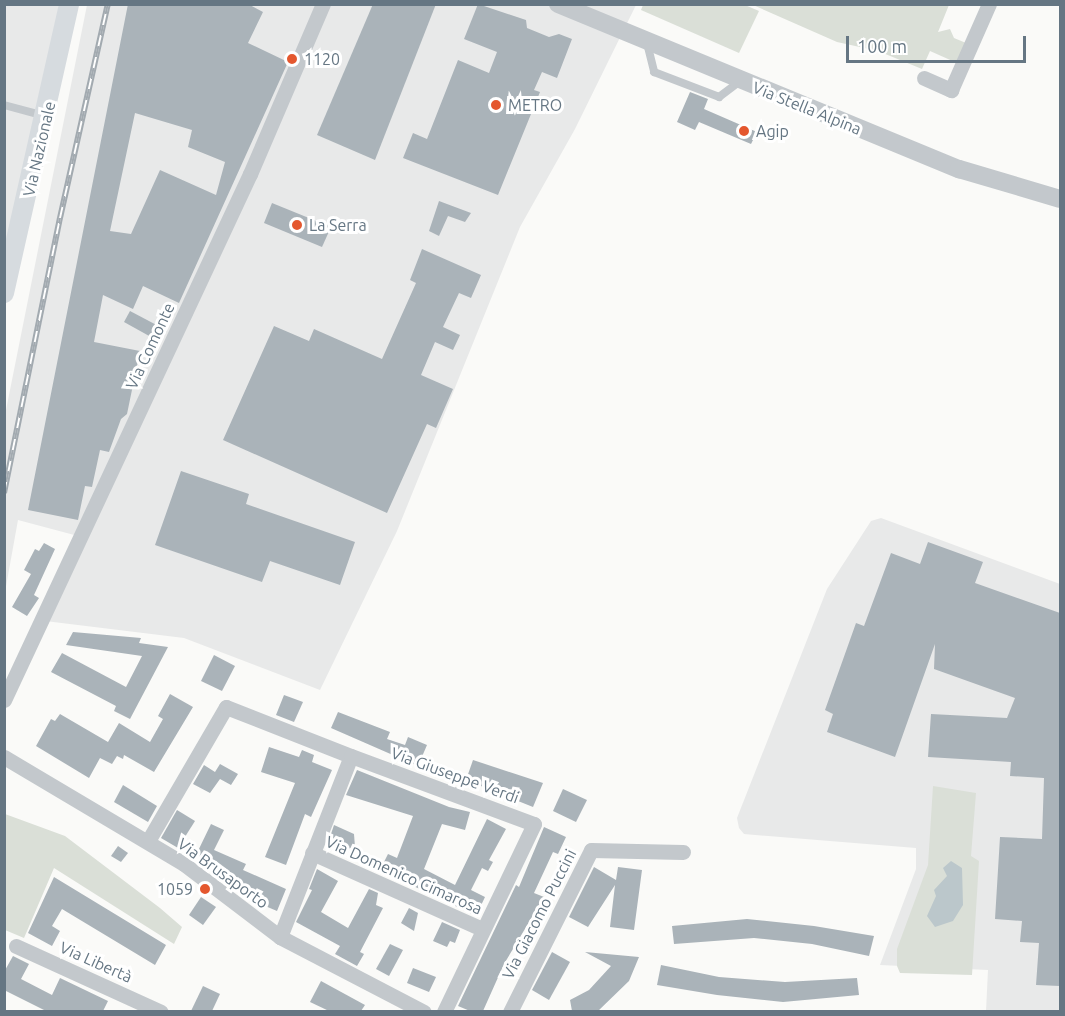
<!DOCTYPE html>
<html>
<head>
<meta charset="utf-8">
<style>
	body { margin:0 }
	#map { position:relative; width:1065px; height:1016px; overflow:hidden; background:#fafaf8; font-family:Ubuntu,sans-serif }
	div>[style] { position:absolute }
	.built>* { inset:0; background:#e8e9e9 }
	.green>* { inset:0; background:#dadfd7 }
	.water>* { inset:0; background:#bbc7cb }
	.building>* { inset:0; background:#aab3b9 }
	.service>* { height:8px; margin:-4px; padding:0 4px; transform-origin:4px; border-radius:4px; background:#c3c8cc }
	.minor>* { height:15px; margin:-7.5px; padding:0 7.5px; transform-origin:7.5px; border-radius:7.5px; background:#c3c8cc }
	.tertiary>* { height:18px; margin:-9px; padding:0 9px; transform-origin:9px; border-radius:9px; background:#c3c8cc }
	.secondary>* { height:20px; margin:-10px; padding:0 10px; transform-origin:10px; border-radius:10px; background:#d6dbdf }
	.rail>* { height:6px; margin-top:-3px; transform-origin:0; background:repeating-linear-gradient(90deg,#fff 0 11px,#a2aab0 0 22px); box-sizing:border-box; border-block:2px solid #a2aab0 }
	.dots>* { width:16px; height:16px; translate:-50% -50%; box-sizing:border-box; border:3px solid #fff; border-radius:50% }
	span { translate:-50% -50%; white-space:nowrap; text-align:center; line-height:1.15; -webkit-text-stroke:6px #fff; paint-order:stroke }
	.poi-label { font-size:16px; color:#657683 }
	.left { translate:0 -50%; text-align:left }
	.right { translate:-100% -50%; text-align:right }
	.street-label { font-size:16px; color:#657683 }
	.frame { position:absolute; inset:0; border:6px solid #657683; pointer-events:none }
	.scale { position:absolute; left:846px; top:36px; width:180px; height:27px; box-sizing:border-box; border:3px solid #657683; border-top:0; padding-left:8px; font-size:18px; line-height:21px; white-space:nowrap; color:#657683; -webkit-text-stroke:4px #fff; paint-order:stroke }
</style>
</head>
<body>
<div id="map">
	<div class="built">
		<i style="clip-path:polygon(5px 5px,59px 5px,5px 282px)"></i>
		<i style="clip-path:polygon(87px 5px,636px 5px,575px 129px,520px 227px,397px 531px,320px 690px,184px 638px,37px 620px,78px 536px,18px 520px,5px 592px,5px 415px)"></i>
		<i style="clip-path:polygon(881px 518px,1060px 584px,1060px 1011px,986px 1011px,988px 970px,880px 965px,916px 869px,916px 848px,744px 834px,739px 828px,737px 818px,827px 589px,871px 521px)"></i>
	</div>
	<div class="green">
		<i style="clip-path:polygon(745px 5px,759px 11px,739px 53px,641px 10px,643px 5px)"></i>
		<i style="clip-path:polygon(753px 5px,949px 5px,938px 32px,950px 29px,954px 38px,966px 43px,957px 63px,930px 51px,922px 69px,878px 51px,837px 42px)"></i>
		<i style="clip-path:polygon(933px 786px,976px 793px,971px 856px,979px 861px,972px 975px,900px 973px,897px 966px,897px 949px,928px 865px)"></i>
		<i style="clip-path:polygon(5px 814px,65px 836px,160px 908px,182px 927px,174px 944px,54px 868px,24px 938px,5px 930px)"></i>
	</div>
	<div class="water">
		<i style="clip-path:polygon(951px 861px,962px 868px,963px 905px,953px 921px,935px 927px,927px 916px,936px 896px,934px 890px,947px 876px,943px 868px)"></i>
	</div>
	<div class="building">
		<i style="clip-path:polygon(evenodd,128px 4px,248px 4px,263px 12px,248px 43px,288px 62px,179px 303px,143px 286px,133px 309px,103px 295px,94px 342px,140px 351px,127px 414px,121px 419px,109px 452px,100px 450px,92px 487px,85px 486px,78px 520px,28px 510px,128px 4px,135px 113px,192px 130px,188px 147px,225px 162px,216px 195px,160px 170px,131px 234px,110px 231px,135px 113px)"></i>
		<i style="clip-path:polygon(373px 4px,436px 4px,375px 160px,317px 135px)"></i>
		<i style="clip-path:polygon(478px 4px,526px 20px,527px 28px,549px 37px,559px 34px,572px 39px,557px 78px,542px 72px,534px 90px,540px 92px,498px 195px,403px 158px,413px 133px,427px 139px,458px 60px,489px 73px,497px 52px,464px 39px)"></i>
		<i style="clip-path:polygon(690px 92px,708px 99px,704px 109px,757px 132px,751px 144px,699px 122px,695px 130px,677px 122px)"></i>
		<i style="clip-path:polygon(439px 201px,471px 213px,465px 222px,448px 216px,439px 236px,429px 231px)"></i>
		<i style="clip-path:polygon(272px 203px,331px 227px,322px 247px,264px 223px)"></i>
		<i style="clip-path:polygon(422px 249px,481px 275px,471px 298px,459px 293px,443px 327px,460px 335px,453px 350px,435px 342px,421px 375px,453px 389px,436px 428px,427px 424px,387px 513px,223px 440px,274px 326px,309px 341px,314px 329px,382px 359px,416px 283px,410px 280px)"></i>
		<i style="clip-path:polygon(130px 311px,166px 330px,160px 342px,124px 322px)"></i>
		<i style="clip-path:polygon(181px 471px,249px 494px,246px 504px,355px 542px,340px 585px,270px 561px,262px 582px,155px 545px)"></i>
		<i style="clip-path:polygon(928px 542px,983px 562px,975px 583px,1060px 613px,1060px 986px,1036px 985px,1039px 943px,1020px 942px,1022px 921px,995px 919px,1000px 837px,1042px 839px,1044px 778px,1010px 776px,1011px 762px,928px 757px,931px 714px,1007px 718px,1015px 698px,934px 669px,935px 644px,895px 757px,827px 732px,833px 714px,825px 710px,856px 623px,864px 626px,891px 553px,920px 564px)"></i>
		<i style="clip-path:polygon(44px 543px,55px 549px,34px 595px,39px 598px,27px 616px,12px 607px,31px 574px,24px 570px,35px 549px,39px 551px)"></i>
		<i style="clip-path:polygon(73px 632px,141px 638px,139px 643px,168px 647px,130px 719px,114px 711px,116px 706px,51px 672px,62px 653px,126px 687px,142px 656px,66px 645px)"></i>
		<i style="clip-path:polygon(214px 655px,235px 666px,222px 691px,201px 681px)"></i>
		<i style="clip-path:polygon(170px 694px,193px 707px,154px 772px,124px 755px,123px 759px,117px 756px,112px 764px,100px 758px,89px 778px,36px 746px,51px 719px,55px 721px,60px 714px,108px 742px,119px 723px,150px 742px,163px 719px,158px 716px)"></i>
		<i style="clip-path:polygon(284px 695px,303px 702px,294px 722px,276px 715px)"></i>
		<i style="clip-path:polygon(338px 712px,390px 732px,387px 739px,405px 745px,408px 737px,427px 745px,418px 766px,331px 728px)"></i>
		<i style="clip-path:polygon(269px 747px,299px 757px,302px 750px,314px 755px,312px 762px,332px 770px,311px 817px,305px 814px,286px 865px,265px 857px,295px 783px,261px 772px)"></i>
		<i style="clip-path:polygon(473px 760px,543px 783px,533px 807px,466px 780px)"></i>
		<i style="clip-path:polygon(220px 764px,238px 774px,231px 785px,220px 779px,210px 793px,193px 784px,204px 765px,215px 772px)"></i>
		<i style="clip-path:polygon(357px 770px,449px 807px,470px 812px,465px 830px,442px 824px,424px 869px,455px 885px,487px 819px,506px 829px,489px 860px,493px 862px,488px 871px,482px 868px,471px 890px,485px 897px,476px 916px,380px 870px,388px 854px,397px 858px,413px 816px,346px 795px)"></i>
		<i style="clip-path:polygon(123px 785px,157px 806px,148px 822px,114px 802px)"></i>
		<i style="clip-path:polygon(563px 789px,587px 800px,576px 822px,553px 811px)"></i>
		<i style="clip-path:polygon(177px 810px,195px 821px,178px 848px,161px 838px)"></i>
		<i style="clip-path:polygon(211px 824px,224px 830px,214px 850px,246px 864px,243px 870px,286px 889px,277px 911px,249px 899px,252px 891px,216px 876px,220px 867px,196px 855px)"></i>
		<i style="clip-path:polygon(334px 825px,354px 834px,355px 847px,347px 849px,329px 840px)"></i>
		<i style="clip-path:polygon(544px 827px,566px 837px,558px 854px,553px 852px,534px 893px,544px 897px,504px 964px,483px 1011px,470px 1011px,458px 1006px,516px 885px,519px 887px)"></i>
		<i style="clip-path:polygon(118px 846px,128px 853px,121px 862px,111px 856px)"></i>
		<i style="clip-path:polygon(594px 867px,616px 880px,618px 867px,642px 870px,634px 930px,610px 927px,615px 885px,588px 927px,569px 917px)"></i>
		<i style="clip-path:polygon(317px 869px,338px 881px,321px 912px,348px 928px,369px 889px,378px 893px,376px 905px,383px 908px,360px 952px,364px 954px,357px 966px,335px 954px,340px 946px,296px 922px,312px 890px,309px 889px)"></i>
		<i style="clip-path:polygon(54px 877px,166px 945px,155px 965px,62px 909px,52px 926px,60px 931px,52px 946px,28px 933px)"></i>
		<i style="clip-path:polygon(201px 897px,216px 907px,203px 925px,189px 915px)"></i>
		<i style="clip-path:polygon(409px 908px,418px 913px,414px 931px,401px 923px)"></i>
		<i style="clip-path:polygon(747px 919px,814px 926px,874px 936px,869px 956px,812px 944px,754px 938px,674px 944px,672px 926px)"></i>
		<i style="clip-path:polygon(442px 922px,460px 930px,455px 943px,450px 941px,447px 947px,433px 941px)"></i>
		<i style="clip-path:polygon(390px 944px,403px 950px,389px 976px,376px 969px)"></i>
		<i style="clip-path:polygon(552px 952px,570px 962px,549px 1000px,532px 990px)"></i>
		<i style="clip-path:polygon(585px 952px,639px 957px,629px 981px,598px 1011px,572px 1011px,570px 1000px,589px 990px,611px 966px)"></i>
		<i style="clip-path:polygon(13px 956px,29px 964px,21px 979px,52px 995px,60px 978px,108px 1001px,103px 1011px,46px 1011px,4px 990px,4px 972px)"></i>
		<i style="clip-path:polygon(661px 965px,719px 977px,785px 982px,857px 978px,859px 995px,783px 1002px,717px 995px,657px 985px)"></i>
		<i style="clip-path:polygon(413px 968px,436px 977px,429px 992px,407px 983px)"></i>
		<i style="clip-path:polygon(321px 981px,365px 1005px,361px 1011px,329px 1011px,310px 1002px)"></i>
		<i style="clip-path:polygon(203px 986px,220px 994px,212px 1011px,191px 1011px)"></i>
	</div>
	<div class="service">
		<i style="left:647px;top:43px;width:30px;rotate:76deg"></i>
		<i style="left:654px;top:72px;width:70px;rotate:21deg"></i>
		<i style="left:719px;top:97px;width:26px;rotate:-37deg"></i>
		<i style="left:4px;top:105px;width:39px;rotate:15deg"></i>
	</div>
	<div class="minor">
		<i style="left:924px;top:78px;width:30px;rotate:24deg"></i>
		<i style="left:951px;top:90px;width:94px;rotate:-66.2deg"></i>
		<i style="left:4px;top:700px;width:581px;rotate:-64.94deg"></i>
		<i style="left:250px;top:174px;width:185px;rotate:-66.8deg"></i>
		<i style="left:4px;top:757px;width:209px;rotate:30.7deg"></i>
		<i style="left:184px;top:864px;width:121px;rotate:37.2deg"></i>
		<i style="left:280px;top:937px;width:162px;rotate:27.5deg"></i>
		<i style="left:148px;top:841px;width:155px;rotate:-59.8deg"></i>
		<i style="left:226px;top:707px;width:134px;rotate:21.4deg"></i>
		<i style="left:312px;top:853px;width:186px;rotate:24.1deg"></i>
		<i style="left:280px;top:937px;width:194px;rotate:-68.6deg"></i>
		<i style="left:351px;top:756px;width:195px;rotate:20.4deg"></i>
		<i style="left:534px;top:824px;width:208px;rotate:115.6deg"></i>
		<i style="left:16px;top:946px;width:159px;rotate:24.5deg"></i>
		<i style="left:510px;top:1012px;width:181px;rotate:-63.4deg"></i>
		<i style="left:591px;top:850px;width:92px;rotate:1.2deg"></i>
	</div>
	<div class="tertiary">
		<i style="left:558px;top:4px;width:434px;rotate:22.4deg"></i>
		<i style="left:959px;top:169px;width:105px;rotate:16.5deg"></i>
	</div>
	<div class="secondary">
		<i style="left:4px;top:293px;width:296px;rotate:-77.3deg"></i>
	</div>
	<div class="rail">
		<i style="left:4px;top:493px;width:281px;rotate:-78.5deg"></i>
		<i style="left:60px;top:218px;width:219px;rotate:-77.4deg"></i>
	</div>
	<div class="dots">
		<i style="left:292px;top:59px;background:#e4572e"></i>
		<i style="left:496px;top:105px;background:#e4572e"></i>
		<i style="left:744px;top:131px;background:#e4572e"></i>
		<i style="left:297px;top:225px;background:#e4572e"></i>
		<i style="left:205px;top:889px;background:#e4572e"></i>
	</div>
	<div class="poi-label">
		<span class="left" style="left:304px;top:59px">1120</span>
		<span class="left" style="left:508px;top:105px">METRO</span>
		<span class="left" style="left:756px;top:131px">Agip</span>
		<span class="left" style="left:309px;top:225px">La Serra</span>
		<span class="right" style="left:193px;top:889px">1059</span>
	</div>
	<div class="street-label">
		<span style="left:807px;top:108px;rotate:22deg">Via Stella Alpina</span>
		<span style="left:39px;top:149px;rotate:-77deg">Via Nazionale</span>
		<span style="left:150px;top:346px;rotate:-65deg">Via Comonte</span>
		<span style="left:455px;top:775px;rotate:20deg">Via Giuseppe Verdi</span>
		<span style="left:223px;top:873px;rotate:36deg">Via Brusaporto</span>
		<span style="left:404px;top:875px;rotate:24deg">Via Domenico Cimarosa</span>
		<span style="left:539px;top:914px;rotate:-63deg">Via Giacomo Puccini</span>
		<span style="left:96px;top:962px;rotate:24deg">Via Libertà</span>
	</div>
	<div class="frame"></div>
	<div class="scale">100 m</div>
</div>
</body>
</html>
